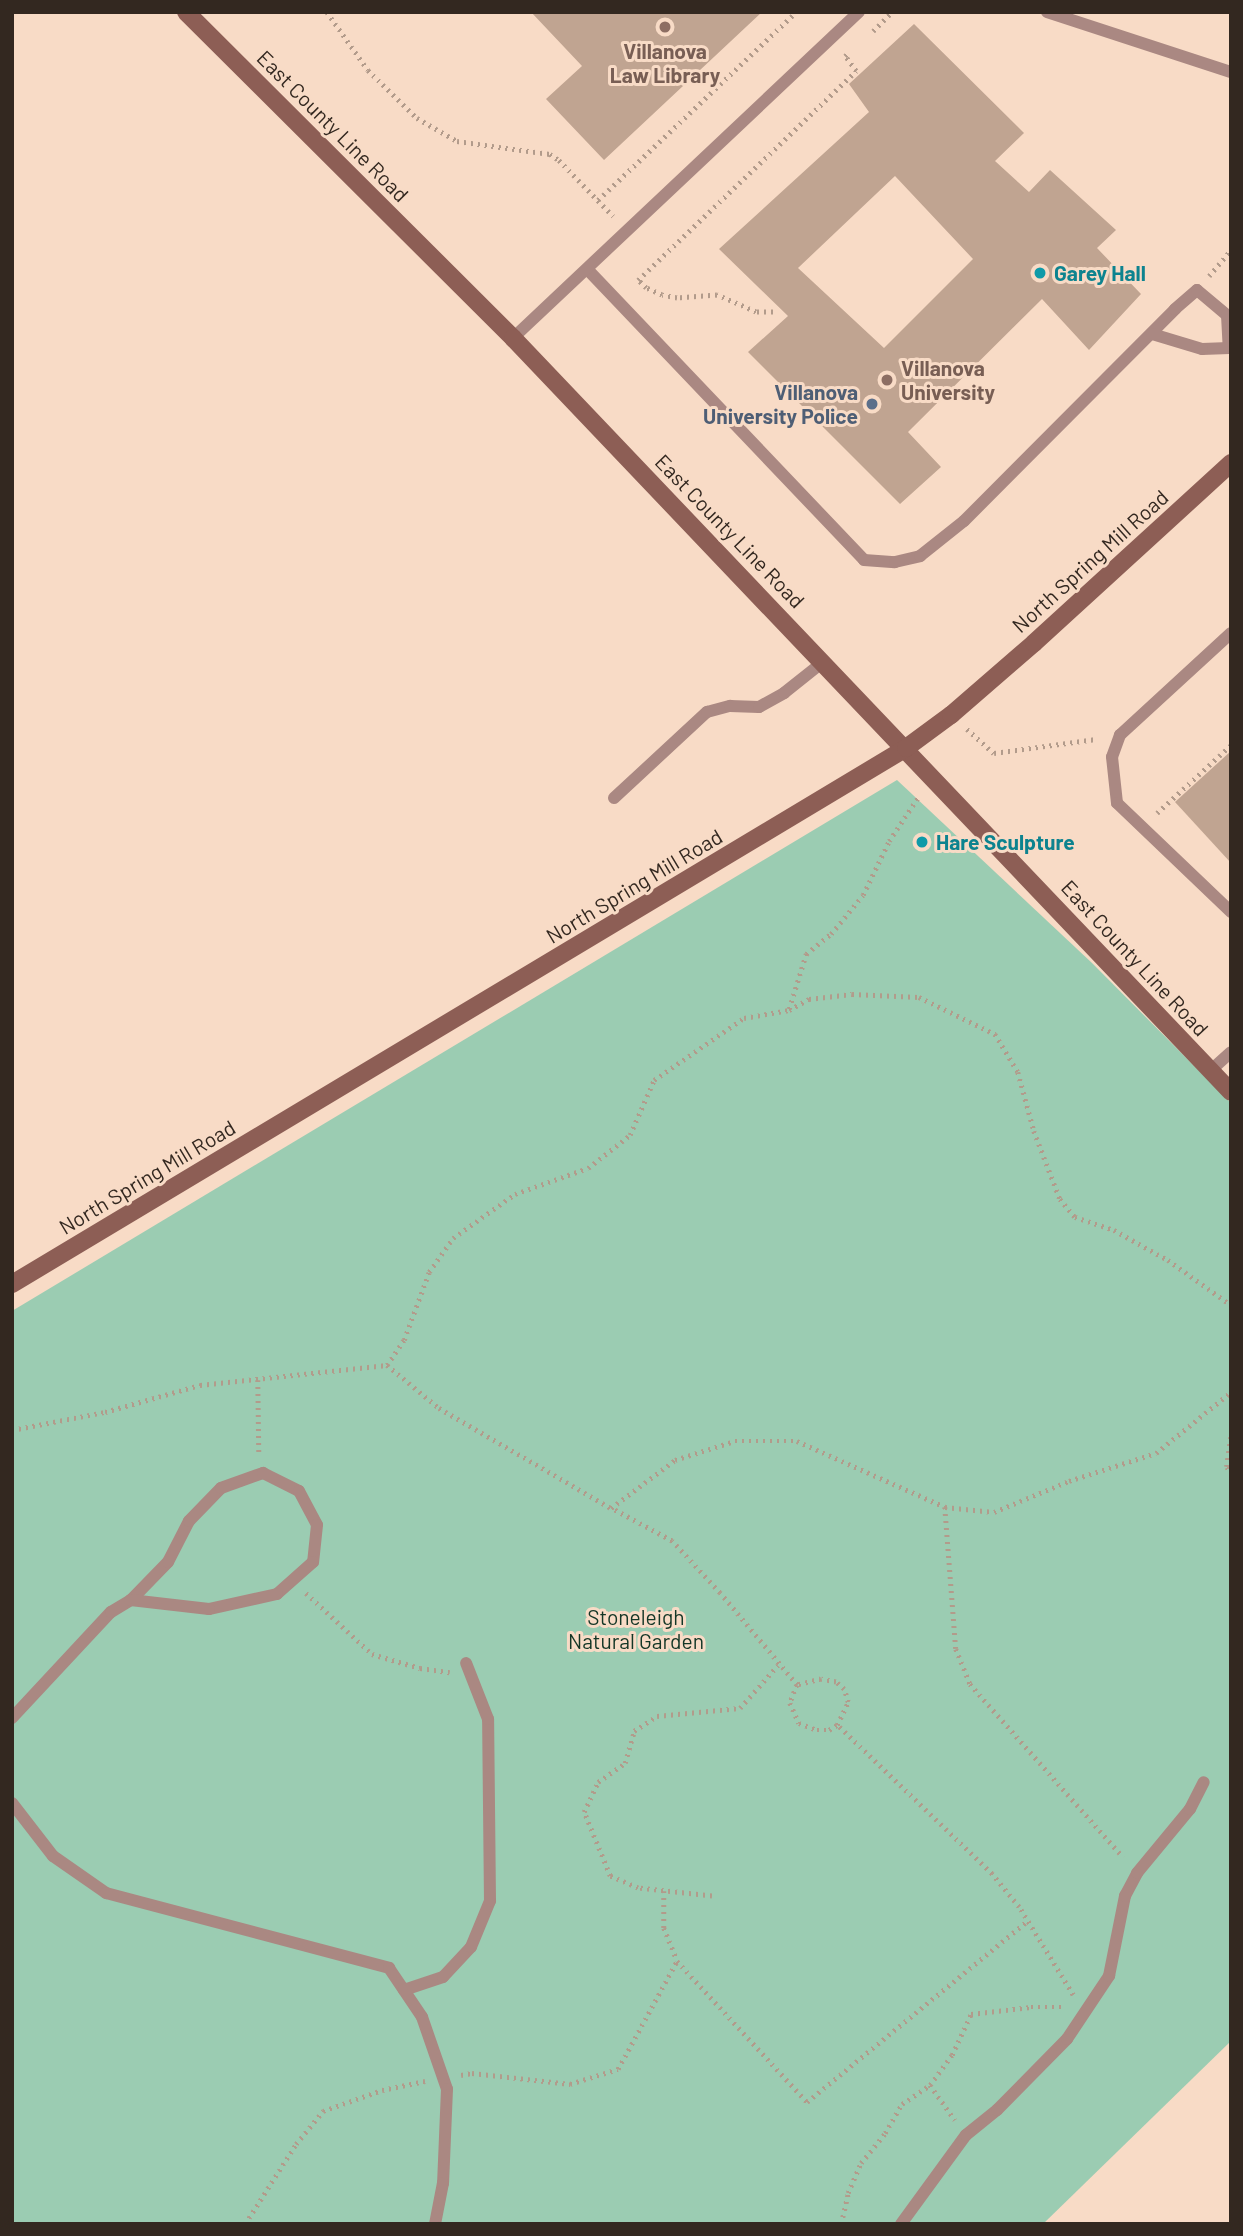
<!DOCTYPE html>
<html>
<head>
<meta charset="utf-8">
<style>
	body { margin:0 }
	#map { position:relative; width:1243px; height:2236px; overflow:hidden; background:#f8dbc6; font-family:Barlow,sans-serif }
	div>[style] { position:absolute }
	.green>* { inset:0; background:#9bccb2 }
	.building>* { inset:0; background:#c0a491 }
	.path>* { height:4.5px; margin-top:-2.25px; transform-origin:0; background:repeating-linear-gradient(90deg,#b29b8b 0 2px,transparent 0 7px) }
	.lane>* { height:12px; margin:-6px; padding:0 6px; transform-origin:6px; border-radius:6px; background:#aa8882 }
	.secondary>* { height:18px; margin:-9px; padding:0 9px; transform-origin:9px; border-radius:9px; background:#8d5e55 }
	.dots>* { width:19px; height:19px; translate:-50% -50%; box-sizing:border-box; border:4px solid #f8dbc6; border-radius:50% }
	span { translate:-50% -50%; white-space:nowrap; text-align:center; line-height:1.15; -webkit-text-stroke:6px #f8dbc6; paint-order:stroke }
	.education-label { font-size:21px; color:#785e54; font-weight:700 }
	.left { translate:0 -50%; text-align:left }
	.street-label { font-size:21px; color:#332820 }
	.culture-label { font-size:21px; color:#0d838f; font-weight:700 }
	.service-label { font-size:21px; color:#4e5e75; font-weight:700 }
	.right { translate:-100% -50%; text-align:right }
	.park-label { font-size:21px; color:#133626 }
	.frame { position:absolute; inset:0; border:14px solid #332820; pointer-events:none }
</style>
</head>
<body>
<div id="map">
	<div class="green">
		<i style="clip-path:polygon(897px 780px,1092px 963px,1231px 1103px,1231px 2041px,1043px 2224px,12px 2224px,12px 1311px)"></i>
	</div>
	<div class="building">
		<i style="clip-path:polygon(531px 12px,762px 12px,604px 160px,546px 99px,582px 66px)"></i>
		<i style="clip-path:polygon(evenodd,914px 24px,1024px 133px,995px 161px,1029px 192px,1050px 170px,1116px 230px,1097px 248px,1141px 294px,1089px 350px,1042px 299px,908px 432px,941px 467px,900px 504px,748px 352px,788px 316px,719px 249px,869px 112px,849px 84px,914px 24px,895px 176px,973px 259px,884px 348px,798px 268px,895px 176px)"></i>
		<i style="clip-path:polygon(1231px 751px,1231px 863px,1175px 802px)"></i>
	</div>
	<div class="path">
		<i style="left:327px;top:12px;width:71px;rotate:54.7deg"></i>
		<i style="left:368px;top:70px;width:69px;rotate:44.4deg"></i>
		<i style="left:417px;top:118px;width:46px;rotate:29.9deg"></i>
		<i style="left:457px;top:141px;width:94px;rotate:8deg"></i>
		<i style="left:550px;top:154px;width:11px;rotate:34deg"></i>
		<i style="left:559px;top:160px;width:78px;rotate:46deg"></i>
		<i style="left:873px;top:31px;width:27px;rotate:-45deg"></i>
		<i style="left:598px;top:200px;width:273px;rotate:-43.5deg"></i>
		<i style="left:1209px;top:276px;width:34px;rotate:-50deg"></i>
		<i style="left:773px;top:312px;width:17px;rotate:180deg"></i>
		<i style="left:756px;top:312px;width:43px;rotate:-156.4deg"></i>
		<i style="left:717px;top:295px;width:40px;rotate:175.7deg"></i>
		<i style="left:677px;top:298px;width:15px;rotate:-169deg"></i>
		<i style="left:662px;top:295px;width:17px;rotate:-156deg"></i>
		<i style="left:646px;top:288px;width:11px;rotate:-135deg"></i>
		<i style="left:638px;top:280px;width:302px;rotate:-43.8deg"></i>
		<i style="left:856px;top:71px;width:19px;rotate:-126deg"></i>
		<i style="left:845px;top:56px;width:4px;rotate:-45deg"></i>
		<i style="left:967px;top:729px;width:36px;rotate:42deg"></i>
		<i style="left:994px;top:753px;width:103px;rotate:-7.8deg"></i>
		<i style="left:1157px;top:813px;width:100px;rotate:-42.6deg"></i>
		<i style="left:789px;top:1009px;width:58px;rotate:-72.8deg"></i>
		<i style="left:806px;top:954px;width:32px;rotate:-39deg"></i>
		<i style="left:831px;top:934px;width:50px;rotate:-50.6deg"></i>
		<i style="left:863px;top:895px;width:60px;rotate:-64.3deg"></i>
		<i style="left:889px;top:841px;width:54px;rotate:-56.3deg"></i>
		<i style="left:387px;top:1365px;width:67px;rotate:39.6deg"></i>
		<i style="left:439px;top:1408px;width:199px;rotate:30.2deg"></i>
		<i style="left:258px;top:1380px;width:75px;rotate:89.2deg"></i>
		<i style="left:12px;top:1430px;width:95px;rotate:-11deg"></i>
		<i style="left:105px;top:1412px;width:99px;rotate:-15.9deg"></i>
		<i style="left:200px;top:1385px;width:188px;rotate:-6.1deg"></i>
		<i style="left:387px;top:1365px;width:30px;rotate:-56deg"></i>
		<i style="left:404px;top:1340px;width:72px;rotate:-69.8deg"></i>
		<i style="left:429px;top:1272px;width:42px;rotate:-54.8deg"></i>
		<i style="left:453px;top:1238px;width:76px;rotate:-35.4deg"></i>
		<i style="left:515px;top:1194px;width:77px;rotate:-19.6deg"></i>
		<i style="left:588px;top:1168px;width:53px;rotate:-38.2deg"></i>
		<i style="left:630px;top:1135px;width:60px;rotate:-66.4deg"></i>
		<i style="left:654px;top:1080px;width:109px;rotate:-34.6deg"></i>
		<i style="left:744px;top:1018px;width:46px;rotate:-10.1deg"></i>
		<i style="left:789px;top:1010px;width:23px;rotate:-29deg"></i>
		<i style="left:809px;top:999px;width:43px;rotate:-6.6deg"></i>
		<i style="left:852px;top:994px;width:67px;rotate:2.6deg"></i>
		<i style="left:919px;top:997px;width:85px;rotate:26deg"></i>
		<i style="left:995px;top:1034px;width:44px;rotate:58.8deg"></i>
		<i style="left:1018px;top:1072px;width:61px;rotate:74.8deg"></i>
		<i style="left:1034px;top:1131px;width:73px;rotate:69.1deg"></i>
		<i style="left:1060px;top:1199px;width:23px;rotate:50deg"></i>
		<i style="left:1075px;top:1217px;width:41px;rotate:18.4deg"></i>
		<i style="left:1114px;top:1230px;width:62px;rotate:29.1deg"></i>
		<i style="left:1168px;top:1260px;width:77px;rotate:35.5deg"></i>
		<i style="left:1231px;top:1437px;width:30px;rotate:98deg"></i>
		<i style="left:1227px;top:1467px;width:6px;rotate:51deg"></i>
		<i style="left:945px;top:1507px;width:49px;rotate:5.8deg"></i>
		<i style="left:994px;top:1512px;width:81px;rotate:-22.5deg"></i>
		<i style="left:1069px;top:1481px;width:91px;rotate:-17.8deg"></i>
		<i style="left:1156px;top:1453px;width:97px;rotate:-39.1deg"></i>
		<i style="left:306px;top:1593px;width:90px;rotate:42.7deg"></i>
		<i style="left:372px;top:1654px;width:50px;rotate:16.3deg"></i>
		<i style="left:420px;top:1668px;width:30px;rotate:8deg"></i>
		<i style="left:797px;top:1685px;width:19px;rotate:111deg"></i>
		<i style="left:790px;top:1703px;width:22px;rotate:66deg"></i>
		<i style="left:799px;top:1723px;width:19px;rotate:21deg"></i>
		<i style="left:817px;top:1730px;width:12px"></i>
		<i style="left:829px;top:1730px;width:9px;rotate:-32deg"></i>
		<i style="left:664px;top:1891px;width:37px;rotate:90deg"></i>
		<i style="left:664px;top:1928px;width:35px;rotate:68deg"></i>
		<i style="left:677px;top:1961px;width:192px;rotate:47.3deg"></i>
		<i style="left:807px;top:2102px;width:285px;rotate:-39.4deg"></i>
		<i style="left:712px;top:1896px;width:74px;rotate:-173.8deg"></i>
		<i style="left:638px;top:1888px;width:30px;rotate:-157deg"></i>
		<i style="left:610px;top:1876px;width:69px;rotate:-112.1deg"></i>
		<i style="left:584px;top:1812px;width:33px;rotate:-65deg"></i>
		<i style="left:598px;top:1782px;width:33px;rotate:-35deg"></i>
		<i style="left:625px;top:1763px;width:33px;rotate:-74deg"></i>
		<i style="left:634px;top:1731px;width:27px;rotate:-33deg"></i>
		<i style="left:657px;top:1716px;width:83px;rotate:-5.5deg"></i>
		<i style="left:740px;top:1708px;width:57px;rotate:-48.5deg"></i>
		<i style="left:1073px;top:1995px;width:103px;rotate:-121.5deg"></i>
		<i style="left:1019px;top:1907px;width:43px;rotate:-129.3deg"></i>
		<i style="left:992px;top:1874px;width:215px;rotate:-136.1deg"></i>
		<i style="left:837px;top:1725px;width:25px;rotate:-64deg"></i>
		<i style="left:848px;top:1702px;width:14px;rotate:-107deg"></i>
		<i style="left:844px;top:1689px;width:11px;rotate:-139deg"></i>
		<i style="left:836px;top:1682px;width:15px;rotate:-169deg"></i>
		<i style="left:821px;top:1679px;width:25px;rotate:166deg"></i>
		<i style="left:797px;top:1685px;width:120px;rotate:-129.9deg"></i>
		<i style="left:720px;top:1593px;width:71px;rotate:-132.7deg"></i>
		<i style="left:672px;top:1541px;width:69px;rotate:-151.6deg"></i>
		<i style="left:611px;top:1508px;width:80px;rotate:-36.9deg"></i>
		<i style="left:675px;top:1460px;width:63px;rotate:-17.6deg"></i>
		<i style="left:735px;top:1441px;width:62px"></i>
		<i style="left:797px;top:1441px;width:162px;rotate:24deg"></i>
		<i style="left:945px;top:1507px;width:142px;rotate:85.6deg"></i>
		<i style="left:956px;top:1649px;width:38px;rotate:68deg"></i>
		<i style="left:970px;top:1684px;width:231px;rotate:48.5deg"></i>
		<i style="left:461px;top:2075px;width:11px;rotate:-10deg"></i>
		<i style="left:472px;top:2073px;width:99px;rotate:6.4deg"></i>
		<i style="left:570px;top:2084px;width:50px;rotate:-17.4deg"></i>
		<i style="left:618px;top:2069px;width:123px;rotate:-61.4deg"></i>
		<i style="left:930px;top:2085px;width:43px;rotate:54.5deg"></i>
		<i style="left:245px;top:2224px;width:95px;rotate:-57.5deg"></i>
		<i style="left:296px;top:2144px;width:43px;rotate:-50.7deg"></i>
		<i style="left:323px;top:2111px;width:63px;rotate:-19.6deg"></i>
		<i style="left:382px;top:2090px;width:44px;rotate:-11.8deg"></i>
		<i style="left:841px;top:2224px;width:32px;rotate:-77deg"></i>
		<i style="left:848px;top:2193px;width:33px;rotate:-67deg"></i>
		<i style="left:861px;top:2163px;width:38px;rotate:-51deg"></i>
		<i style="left:885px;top:2133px;width:34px;rotate:-60deg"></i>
		<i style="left:902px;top:2104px;width:34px;rotate:-34deg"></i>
		<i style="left:930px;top:2085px;width:37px;rotate:-54deg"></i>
		<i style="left:952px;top:2055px;width:45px;rotate:-65.1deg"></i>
		<i style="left:971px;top:2014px;width:60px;rotate:-6.7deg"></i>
		<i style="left:1031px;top:2007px;width:32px"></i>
	</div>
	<div class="lane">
		<i style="left:1047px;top:12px;width:194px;rotate:18.1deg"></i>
		<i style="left:588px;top:270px;width:400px;rotate:46.4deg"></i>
		<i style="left:864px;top:560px;width:31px;rotate:4deg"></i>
		<i style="left:895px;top:562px;width:26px;rotate:-13deg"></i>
		<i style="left:920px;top:556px;width:56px;rotate:-38.5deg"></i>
		<i style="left:964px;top:521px;width:299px;rotate:-45.1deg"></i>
		<i style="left:1175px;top:309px;width:29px;rotate:-41deg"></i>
		<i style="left:1197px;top:290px;width:39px;rotate:40deg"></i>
		<i style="left:1227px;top:315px;width:33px;rotate:87deg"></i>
		<i style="left:1229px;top:348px;width:27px;rotate:178deg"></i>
		<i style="left:1202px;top:349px;width:52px;rotate:-163.3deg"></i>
		<i style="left:513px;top:338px;width:475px;rotate:-43.3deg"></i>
		<i style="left:1231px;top:633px;width:151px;rotate:137.4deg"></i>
		<i style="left:1120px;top:735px;width:23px;rotate:110deg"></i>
		<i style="left:1112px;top:757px;width:46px;rotate:83.8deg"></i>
		<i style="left:1117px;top:803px;width:158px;rotate:43.7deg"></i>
		<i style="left:614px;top:798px;width:127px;rotate:-42.8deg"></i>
		<i style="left:707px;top:712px;width:24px;rotate:-15deg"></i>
		<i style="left:730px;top:706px;width:29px;rotate:2deg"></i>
		<i style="left:759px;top:707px;width:29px;rotate:-29deg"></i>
		<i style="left:784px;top:693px;width:50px;rotate:-38.5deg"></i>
		<i style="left:1210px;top:1071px;width:28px;rotate:-42deg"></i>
		<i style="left:12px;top:1718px;width:145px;rotate:-47deg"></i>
		<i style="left:111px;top:1612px;width:23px;rotate:-31deg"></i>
		<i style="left:131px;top:1600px;width:53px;rotate:-45.8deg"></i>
		<i style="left:168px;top:1562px;width:46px;rotate:-62.9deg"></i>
		<i style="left:189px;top:1521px;width:46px;rotate:-45.9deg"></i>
		<i style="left:221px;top:1488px;width:45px;rotate:-19.7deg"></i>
		<i style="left:263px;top:1473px;width:40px;rotate:26.6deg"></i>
		<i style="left:299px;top:1491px;width:38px;rotate:62deg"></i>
		<i style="left:317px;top:1525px;width:37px;rotate:96deg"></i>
		<i style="left:313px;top:1562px;width:48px;rotate:138.4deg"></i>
		<i style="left:277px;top:1594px;width:70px;rotate:167.6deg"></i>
		<i style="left:209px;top:1609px;width:79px;rotate:-173.4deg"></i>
		<i style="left:12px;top:1803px;width:67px;rotate:52.3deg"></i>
		<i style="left:53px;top:1856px;width:65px;rotate:34.9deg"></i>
		<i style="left:106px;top:1893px;width:293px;rotate:14.8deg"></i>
		<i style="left:389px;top:1968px;width:59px;rotate:56deg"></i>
		<i style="left:422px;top:2017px;width:76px;rotate:70.9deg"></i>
		<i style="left:447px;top:2089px;width:94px;rotate:92.4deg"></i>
		<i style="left:443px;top:2183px;width:42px;rotate:101deg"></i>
		<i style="left:404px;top:1990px;width:41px;rotate:-18.4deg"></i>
		<i style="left:443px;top:1977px;width:41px;rotate:-47deg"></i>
		<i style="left:471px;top:1947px;width:50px;rotate:-67.6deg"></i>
		<i style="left:490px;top:1901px;width:182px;rotate:-90.6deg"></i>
		<i style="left:488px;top:1719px;width:60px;rotate:-111.4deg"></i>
		<i style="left:901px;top:2224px;width:110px;rotate:-53.9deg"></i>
		<i style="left:966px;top:2135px;width:40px;rotate:-39deg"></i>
		<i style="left:997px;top:2110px;width:100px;rotate:-45.4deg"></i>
		<i style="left:1067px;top:2039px;width:76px;rotate:-56.3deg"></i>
		<i style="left:1109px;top:1976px;width:82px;rotate:-78.7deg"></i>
		<i style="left:1125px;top:1896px;width:26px;rotate:-62deg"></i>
		<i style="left:1137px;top:1873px;width:83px;rotate:-50.4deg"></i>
		<i style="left:1190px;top:1809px;width:30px;rotate:-63deg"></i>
	</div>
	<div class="secondary">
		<i style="left:186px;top:12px;width:462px;rotate:44.9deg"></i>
		<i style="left:513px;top:338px;width:1041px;rotate:46.4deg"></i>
		<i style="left:12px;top:1284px;width:1042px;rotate:-30.94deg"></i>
		<i style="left:906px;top:748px;width:56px;rotate:-36.3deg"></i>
		<i style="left:951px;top:715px;width:110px;rotate:-40.9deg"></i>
		<i style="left:1034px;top:643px;width:267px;rotate:-42.4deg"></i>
	</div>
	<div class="dots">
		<i style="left:665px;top:27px;background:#8d6e63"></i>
		<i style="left:1040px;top:273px;background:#0f9aa8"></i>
		<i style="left:887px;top:380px;background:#8d6e63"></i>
		<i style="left:872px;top:404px;background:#5c6f8a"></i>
		<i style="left:922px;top:842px;background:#0f9aa8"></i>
	</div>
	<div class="education-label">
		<span style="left:665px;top:63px">Villanova<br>Law Library</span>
		<span class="left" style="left:901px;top:380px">Villanova<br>University</span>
	</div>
	<div class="street-label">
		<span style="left:333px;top:126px;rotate:45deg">East County Line Road</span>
		<span style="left:730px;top:531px;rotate:46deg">East County Line Road</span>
		<span style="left:1090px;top:561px;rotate:-42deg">North Spring Mill Road</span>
		<span style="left:634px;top:886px;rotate:-31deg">North Spring Mill Road</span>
		<span style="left:1135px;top:958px;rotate:47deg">East County Line Road</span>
		<span style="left:147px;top:1177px;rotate:-31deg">North Spring Mill Road</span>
	</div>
	<div class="culture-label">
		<span class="left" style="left:1054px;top:273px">Garey Hall</span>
		<span class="left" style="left:936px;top:842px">Hare Sculpture</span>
	</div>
	<div class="service-label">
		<span class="right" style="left:858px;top:404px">Villanova<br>University Police</span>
	</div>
	<div class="park-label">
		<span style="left:636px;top:1629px">Stoneleigh<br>Natural Garden</span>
	</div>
	<div class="frame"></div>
</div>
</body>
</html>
